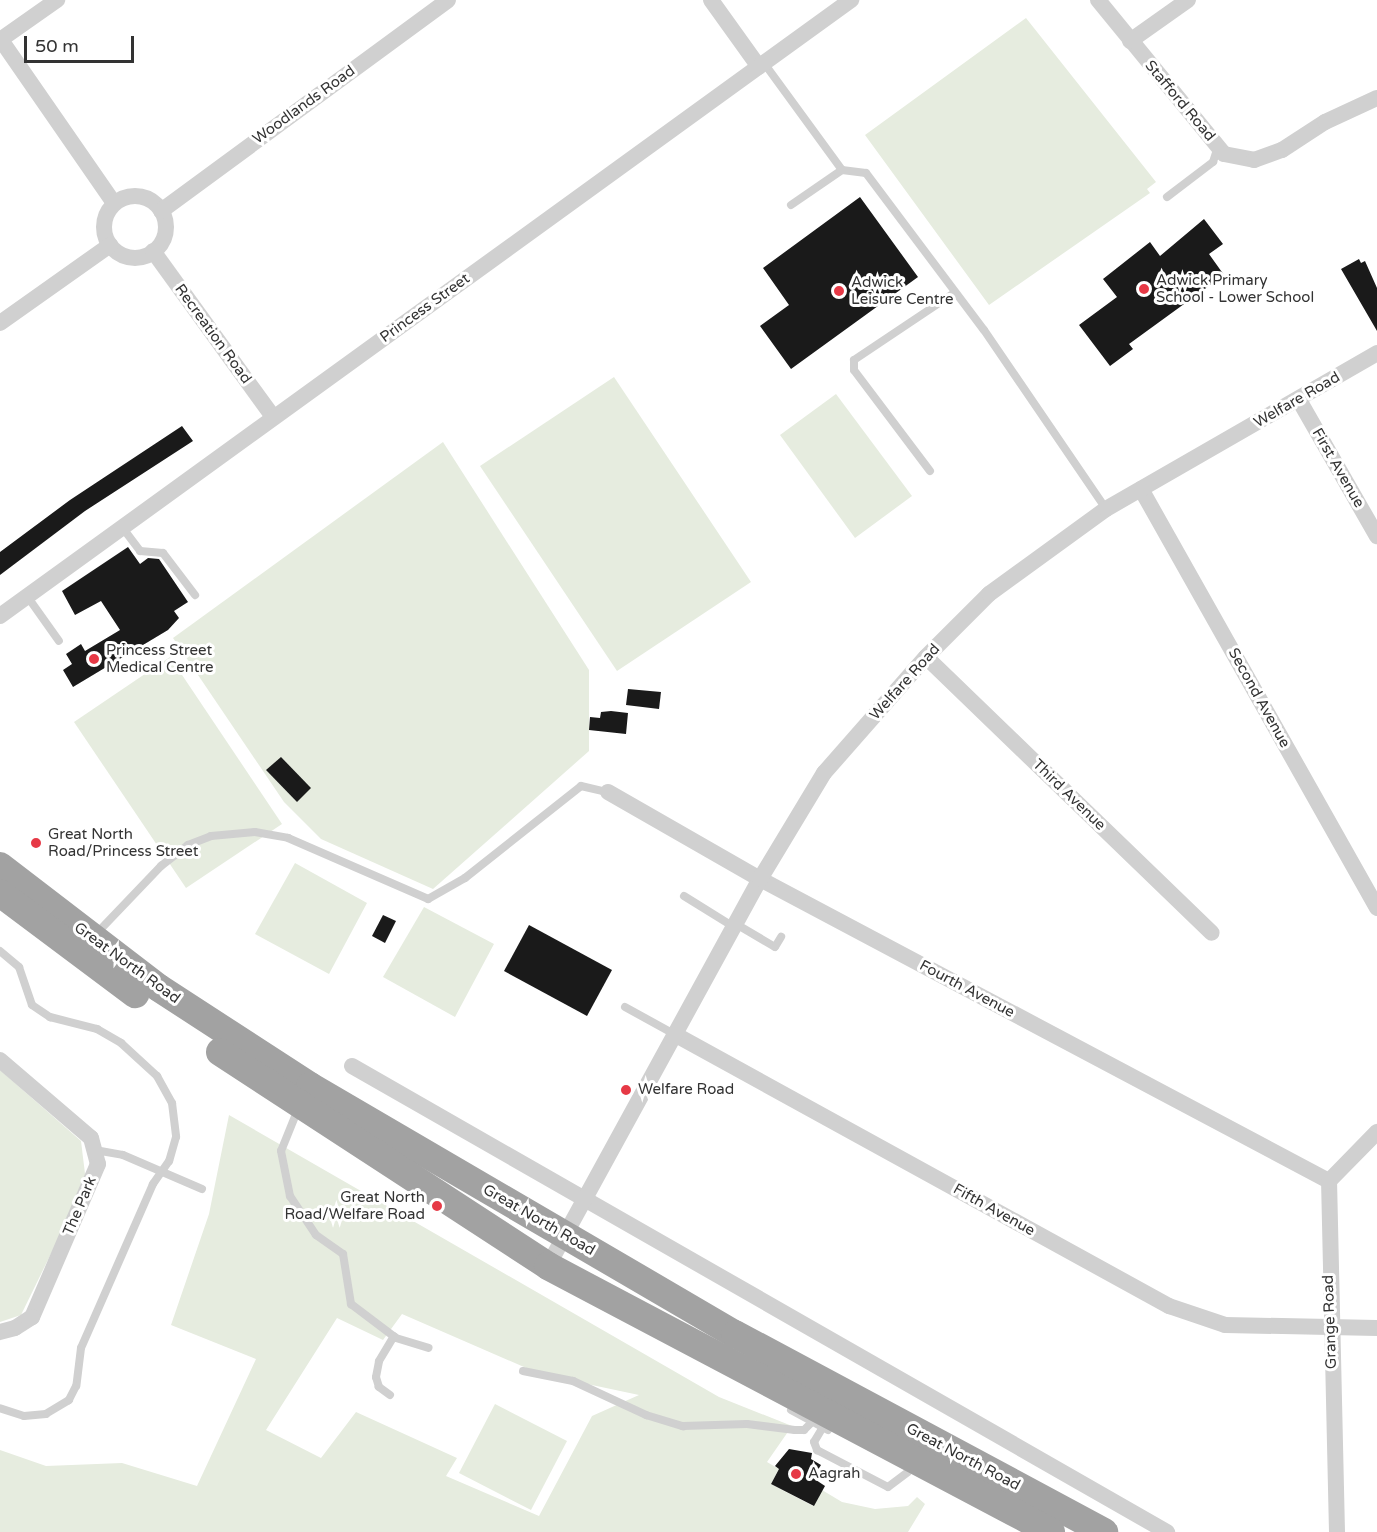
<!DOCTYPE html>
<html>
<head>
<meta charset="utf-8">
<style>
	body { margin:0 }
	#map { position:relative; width:1377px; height:1532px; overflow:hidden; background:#fff; font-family:"Varela Round",sans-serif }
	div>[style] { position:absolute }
	.green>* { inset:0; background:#e6ecdf }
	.building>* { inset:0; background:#1a1a1a }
	.service>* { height:8px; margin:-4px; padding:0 4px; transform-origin:4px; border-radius:4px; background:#d0d0d0 }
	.minor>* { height:16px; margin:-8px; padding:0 8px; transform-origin:8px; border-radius:8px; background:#d0d0d0 }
	.minor>.ring { margin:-8px; padding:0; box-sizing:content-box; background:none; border:16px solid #d0d0d0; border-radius:50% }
	.trunk>* { height:28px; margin:-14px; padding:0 14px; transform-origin:14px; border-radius:14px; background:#a2a2a2 }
	.dots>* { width:16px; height:16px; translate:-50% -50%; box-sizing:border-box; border:3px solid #fff; border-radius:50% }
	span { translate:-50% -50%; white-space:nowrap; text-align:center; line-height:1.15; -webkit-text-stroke:6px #fff; paint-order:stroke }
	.street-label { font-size:15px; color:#333 }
	.poi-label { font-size:15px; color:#333 }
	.left { translate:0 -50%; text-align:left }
	.right { translate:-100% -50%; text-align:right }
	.scale { position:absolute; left:24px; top:36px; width:110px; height:27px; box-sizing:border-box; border:3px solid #333; border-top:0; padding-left:8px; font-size:18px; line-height:21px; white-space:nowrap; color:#333; -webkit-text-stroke:4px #fff; paint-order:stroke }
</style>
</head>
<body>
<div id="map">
	<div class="green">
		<i style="clip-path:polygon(1026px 18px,1156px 182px,1147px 189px,1150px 193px,989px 305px,865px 135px)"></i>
		<i style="clip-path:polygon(614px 377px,751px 582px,617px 671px,480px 466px)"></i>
		<i style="clip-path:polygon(836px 394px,912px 496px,855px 538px,780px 435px)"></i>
		<i style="clip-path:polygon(443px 442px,589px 670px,589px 751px,433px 889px,321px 839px,284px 802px,173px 638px)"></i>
		<i style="clip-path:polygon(170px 657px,282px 824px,186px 888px,74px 722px)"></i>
		<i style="clip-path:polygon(295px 863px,367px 903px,329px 974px,255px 934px)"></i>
		<i style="clip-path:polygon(424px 907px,494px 944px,455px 1017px,383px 977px)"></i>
		<i style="clip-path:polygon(0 1070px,81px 1141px,86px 1182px,21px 1315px,0 1322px)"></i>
		<i style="clip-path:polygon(evenodd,229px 1115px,719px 1397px,792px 1426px,767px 1462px,779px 1469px,771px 1484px,813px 1506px,822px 1490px,842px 1502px,875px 1509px,908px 1506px,917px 1497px,925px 1504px,908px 1532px,0 1532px,0 1450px,46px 1466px,122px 1463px,197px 1486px,256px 1359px,171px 1325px,209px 1214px,229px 1115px,402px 1314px,540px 1374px,639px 1395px,592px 1416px,539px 1516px,446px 1476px,457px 1458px,356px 1412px,321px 1458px,266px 1430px,337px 1318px,383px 1340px,402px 1314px)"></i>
		<i style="clip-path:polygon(495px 1404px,567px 1441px,531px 1510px,459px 1473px)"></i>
	</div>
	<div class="building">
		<i style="clip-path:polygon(860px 197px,918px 277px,791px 369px,760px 326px,789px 305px,763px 268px)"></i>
		<i style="clip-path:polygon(1204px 219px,1223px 244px,1209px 254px,1224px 275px,1129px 344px,1133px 349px,1110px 366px,1079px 325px,1117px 297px,1103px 279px,1150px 242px,1160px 256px)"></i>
		<i style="clip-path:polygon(1359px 259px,1361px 263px,1365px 261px,1377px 288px,1377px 331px,1341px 269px)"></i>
		<i style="clip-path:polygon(182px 426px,193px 441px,85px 511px,0 575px,0 552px,70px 500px)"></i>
		<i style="clip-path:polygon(128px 547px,140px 564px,148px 558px,159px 559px,188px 602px,174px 611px,179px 618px,168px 630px,73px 687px,63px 670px,72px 664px,66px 654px,81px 644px,85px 651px,120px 630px,101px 601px,75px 615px,62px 591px)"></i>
		<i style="clip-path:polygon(628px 689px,661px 692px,659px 709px,626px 705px)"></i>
		<i style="clip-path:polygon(611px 711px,628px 713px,626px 734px,589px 730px,590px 717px,600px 718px,601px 712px)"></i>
		<i style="clip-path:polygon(281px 757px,311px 788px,297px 802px,266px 770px)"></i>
		<i style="clip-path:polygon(383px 915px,396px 921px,385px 943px,372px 936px)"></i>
		<i style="clip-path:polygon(529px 925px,612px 970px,587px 1016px,504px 971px)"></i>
		<i style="clip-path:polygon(789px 1449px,812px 1453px,811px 1459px,821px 1465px,813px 1478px,825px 1486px,814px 1506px,771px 1484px,779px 1469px,775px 1466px)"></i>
	</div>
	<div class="service">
		<i style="left:764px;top:63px;width:132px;rotate:53.9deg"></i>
		<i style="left:842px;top:170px;width:24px;rotate:7deg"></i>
		<i style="left:866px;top:173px;width:196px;rotate:53.1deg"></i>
		<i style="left:984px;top:330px;width:217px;rotate:55.7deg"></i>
		<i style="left:1167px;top:197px;width:58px;rotate:-37.3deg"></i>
		<i style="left:1213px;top:162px;width:16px;rotate:-72deg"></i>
		<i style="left:791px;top:205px;width:62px;rotate:-34.5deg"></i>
		<i style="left:930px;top:471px;width:126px;rotate:-127deg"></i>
		<i style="left:854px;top:370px;width:10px;rotate:-90deg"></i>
		<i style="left:854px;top:360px;width:120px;rotate:-33.8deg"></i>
		<i style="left:122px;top:527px;width:30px;rotate:53deg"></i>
		<i style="left:140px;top:551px;width:23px;rotate:5deg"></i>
		<i style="left:163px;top:553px;width:53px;rotate:52.7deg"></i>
		<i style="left:27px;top:596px;width:55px;rotate:54.6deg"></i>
		<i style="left:684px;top:896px;width:59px;rotate:31.8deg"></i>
		<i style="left:736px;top:924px;width:45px;rotate:30.5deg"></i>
		<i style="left:775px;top:947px;width:12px;rotate:-59deg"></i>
		<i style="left:97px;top:933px;width:93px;rotate:-46.3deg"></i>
		<i style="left:161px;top:866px;width:34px;rotate:-38deg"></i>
		<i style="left:188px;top:845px;width:25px;rotate:-21deg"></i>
		<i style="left:211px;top:836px;width:44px;rotate:-5.2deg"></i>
		<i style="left:255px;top:832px;width:34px;rotate:10deg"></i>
		<i style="left:288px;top:838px;width:153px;rotate:23.5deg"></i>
		<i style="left:428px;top:899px;width:43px;rotate:-29.6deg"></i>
		<i style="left:465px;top:878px;width:148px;rotate:-38.4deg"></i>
		<i style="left:581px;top:786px;width:28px;rotate:13deg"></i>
		<i style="left:0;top:951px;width:25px;rotate:40deg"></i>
		<i style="left:19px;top:967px;width:40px;rotate:71.1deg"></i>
		<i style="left:32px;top:1005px;width:22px;rotate:34deg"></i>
		<i style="left:50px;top:1017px;width:49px;rotate:14.3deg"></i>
		<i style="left:97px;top:1029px;width:28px;rotate:30deg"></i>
		<i style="left:121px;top:1043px;width:49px;rotate:42.5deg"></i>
		<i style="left:157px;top:1076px;width:31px;rotate:61deg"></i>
		<i style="left:172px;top:1103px;width:34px;rotate:83deg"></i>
		<i style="left:176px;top:1137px;width:25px;rotate:106deg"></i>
		<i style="left:169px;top:1161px;width:28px;rotate:125deg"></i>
		<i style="left:153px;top:1184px;width:179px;rotate:113.7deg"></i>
		<i style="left:81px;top:1348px;width:38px;rotate:97deg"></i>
		<i style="left:76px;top:1386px;width:16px;rotate:117deg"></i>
		<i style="left:69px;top:1400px;width:27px;rotate:149deg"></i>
		<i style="left:46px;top:1414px;width:22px;rotate:175deg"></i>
		<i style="left:24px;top:1416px;width:25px;rotate:-162deg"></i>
		<i style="left:625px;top:1007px;width:58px;rotate:28.8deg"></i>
		<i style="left:298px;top:1109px;width:45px;rotate:112deg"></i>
		<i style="left:281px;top:1151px;width:46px;rotate:78.7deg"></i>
		<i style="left:290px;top:1196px;width:47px;rotate:56.3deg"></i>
		<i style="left:316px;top:1235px;width:33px;rotate:35deg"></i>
		<i style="left:343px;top:1254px;width:51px;rotate:80.9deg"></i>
		<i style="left:351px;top:1304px;width:56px;rotate:37.1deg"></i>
		<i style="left:396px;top:1338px;width:34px;rotate:17deg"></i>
		<i style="left:95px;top:1150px;width:28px;rotate:10deg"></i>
		<i style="left:123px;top:1155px;width:86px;rotate:23.3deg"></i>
		<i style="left:523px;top:1371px;width:51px;rotate:11.3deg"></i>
		<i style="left:573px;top:1381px;width:81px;rotate:25deg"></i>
		<i style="left:646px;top:1415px;width:39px;rotate:17deg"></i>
		<i style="left:683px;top:1426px;width:64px;rotate:-1.8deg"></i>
		<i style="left:747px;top:1424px;width:48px;rotate:7.1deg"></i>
		<i style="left:795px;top:1430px;width:9px"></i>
		<i style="left:804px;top:1430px;width:11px;rotate:-45deg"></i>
		<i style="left:390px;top:1395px;width:14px;rotate:-144deg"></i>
		<i style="left:379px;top:1387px;width:10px;rotate:-107deg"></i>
		<i style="left:376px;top:1377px;width:16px;rotate:-79deg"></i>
		<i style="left:379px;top:1361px;width:29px;rotate:-59deg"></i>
		<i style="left:791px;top:1410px;width:42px;rotate:28.4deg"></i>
		<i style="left:823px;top:1427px;width:17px;rotate:121deg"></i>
		<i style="left:814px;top:1442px;width:9px;rotate:69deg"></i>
		<i style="left:817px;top:1450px;width:80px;rotate:27.5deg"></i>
		<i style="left:888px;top:1487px;width:25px;rotate:-37deg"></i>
	</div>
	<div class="minor">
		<i style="left:711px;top:0;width:82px;rotate:54.4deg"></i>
		<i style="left:1098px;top:0;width:199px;rotate:50.7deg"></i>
		<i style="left:1224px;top:154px;width:31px;rotate:11deg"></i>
		<i style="left:1254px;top:160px;width:30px;rotate:-20deg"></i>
		<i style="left:1282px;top:150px;width:51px;rotate:-33.1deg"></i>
		<i style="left:1325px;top:122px;width:57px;rotate:-24.8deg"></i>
		<i style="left:0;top:40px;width:70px;rotate:-35.1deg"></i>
		<i style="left:1px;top:40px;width:198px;rotate:55.3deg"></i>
		<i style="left:1130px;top:41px;width:71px;rotate:-35.3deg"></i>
		<i class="ring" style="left:104px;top:196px;width:46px;height:46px"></i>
		<i style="left:161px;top:211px;width:356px;rotate:-36.3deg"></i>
		<i style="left:153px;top:251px;width:205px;rotate:54.1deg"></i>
		<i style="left:0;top:323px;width:135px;rotate:-35.3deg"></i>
		<i style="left:1299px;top:400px;width:157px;rotate:60.2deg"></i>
		<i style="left:1141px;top:489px;width:481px;rotate:60.6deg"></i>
		<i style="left:0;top:616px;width:1051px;rotate:-35.9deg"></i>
		<i style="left:926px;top:657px;width:397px;rotate:44deg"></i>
		<i style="left:608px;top:792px;width:175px;rotate:29.8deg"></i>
		<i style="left:760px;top:879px;width:644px;rotate:27.96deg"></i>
		<i style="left:676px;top:1035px;width:563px;rotate:28.8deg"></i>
		<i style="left:1169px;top:1306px;width:59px;rotate:18.7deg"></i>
		<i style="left:1225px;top:1325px;width:152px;rotate:1.1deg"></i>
		<i style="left:0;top:1060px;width:120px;rotate:40.6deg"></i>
		<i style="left:91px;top:1138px;width:27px;rotate:75deg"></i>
		<i style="left:98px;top:1164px;width:167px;rotate:113.3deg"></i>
		<i style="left:32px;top:1317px;width:20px;rotate:147deg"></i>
		<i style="left:15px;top:1328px;width:16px;rotate:165deg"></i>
		<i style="left:352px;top:1066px;width:939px;rotate:29.76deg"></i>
		<i style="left:548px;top:1266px;width:441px;rotate:-61.3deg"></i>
		<i style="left:760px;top:879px;width:124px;rotate:-58.9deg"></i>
		<i style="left:824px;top:773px;width:154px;rotate:-48.7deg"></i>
		<i style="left:926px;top:657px;width:89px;rotate:-45deg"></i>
		<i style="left:989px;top:594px;width:145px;rotate:-36deg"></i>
		<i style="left:1106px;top:509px;width:313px;rotate:-29.9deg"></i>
		<i style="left:1337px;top:1532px;width:351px;rotate:-91.3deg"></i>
		<i style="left:1329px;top:1181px;width:69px;rotate:-45.6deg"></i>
	</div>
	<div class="trunk">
		<i style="left:0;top:866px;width:200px;rotate:37.5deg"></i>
		<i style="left:159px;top:988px;width:180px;rotate:33deg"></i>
		<i style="left:310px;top:1086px;width:492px;rotate:30.3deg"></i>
		<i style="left:735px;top:1334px;width:419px;rotate:28.2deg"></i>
		<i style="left:0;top:893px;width:169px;rotate:36.8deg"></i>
		<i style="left:220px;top:1052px;width:392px;rotate:33.1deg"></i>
		<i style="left:548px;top:1266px;width:569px;rotate:27.87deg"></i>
	</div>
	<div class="dots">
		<i style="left:1144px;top:289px;background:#e63946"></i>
		<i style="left:839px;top:291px;background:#e63946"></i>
		<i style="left:94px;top:659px;background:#e63946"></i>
		<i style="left:36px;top:843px;background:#e63946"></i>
		<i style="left:626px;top:1090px;background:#e63946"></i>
		<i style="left:437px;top:1206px;background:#e63946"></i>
		<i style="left:796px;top:1474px;background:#e63946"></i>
	</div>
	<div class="street-label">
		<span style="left:1180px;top:101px;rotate:50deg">Stafford Road</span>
		<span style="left:304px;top:105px;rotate:-36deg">Woodlands Road</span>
		<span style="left:425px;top:308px;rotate:-36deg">Princess Street</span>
		<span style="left:213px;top:334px;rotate:54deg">Recreation Road</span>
		<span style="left:1297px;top:400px;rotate:-30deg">Welfare Road</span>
		<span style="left:1338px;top:468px;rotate:60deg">First Avenue</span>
		<span style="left:905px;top:682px;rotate:-48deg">Welfare Road</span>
		<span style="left:1259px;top:698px;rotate:61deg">Second Avenue</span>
		<span style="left:1069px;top:795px;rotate:44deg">Third Avenue</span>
		<span style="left:127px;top:963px;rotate:36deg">Great North Road</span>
		<span style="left:967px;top:989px;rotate:28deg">Fourth Avenue</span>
		<span style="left:80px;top:1206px;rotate:-67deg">The Park</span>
		<span style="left:994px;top:1210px;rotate:29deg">Fifth Avenue</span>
		<span style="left:539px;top:1220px;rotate:30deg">Great North Road</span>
		<span style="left:1330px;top:1322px;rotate:-92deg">Grange Road</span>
		<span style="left:963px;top:1457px;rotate:28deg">Great North Road</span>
	</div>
	<div class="poi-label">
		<span class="left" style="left:1156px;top:289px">Adwick Primary<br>School - Lower School</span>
		<span class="left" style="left:851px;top:291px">Adwick<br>Leisure Centre</span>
		<span class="left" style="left:106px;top:659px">Princess Street<br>Medical Centre</span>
		<span class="left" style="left:48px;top:843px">Great North<br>Road/Princess Street</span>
		<span class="left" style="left:638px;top:1090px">Welfare Road</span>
		<span class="right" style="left:425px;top:1206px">Great North<br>Road/Welfare Road</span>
		<span class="left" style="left:808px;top:1474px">Aagrah</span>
	</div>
	<div class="scale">50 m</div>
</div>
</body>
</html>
